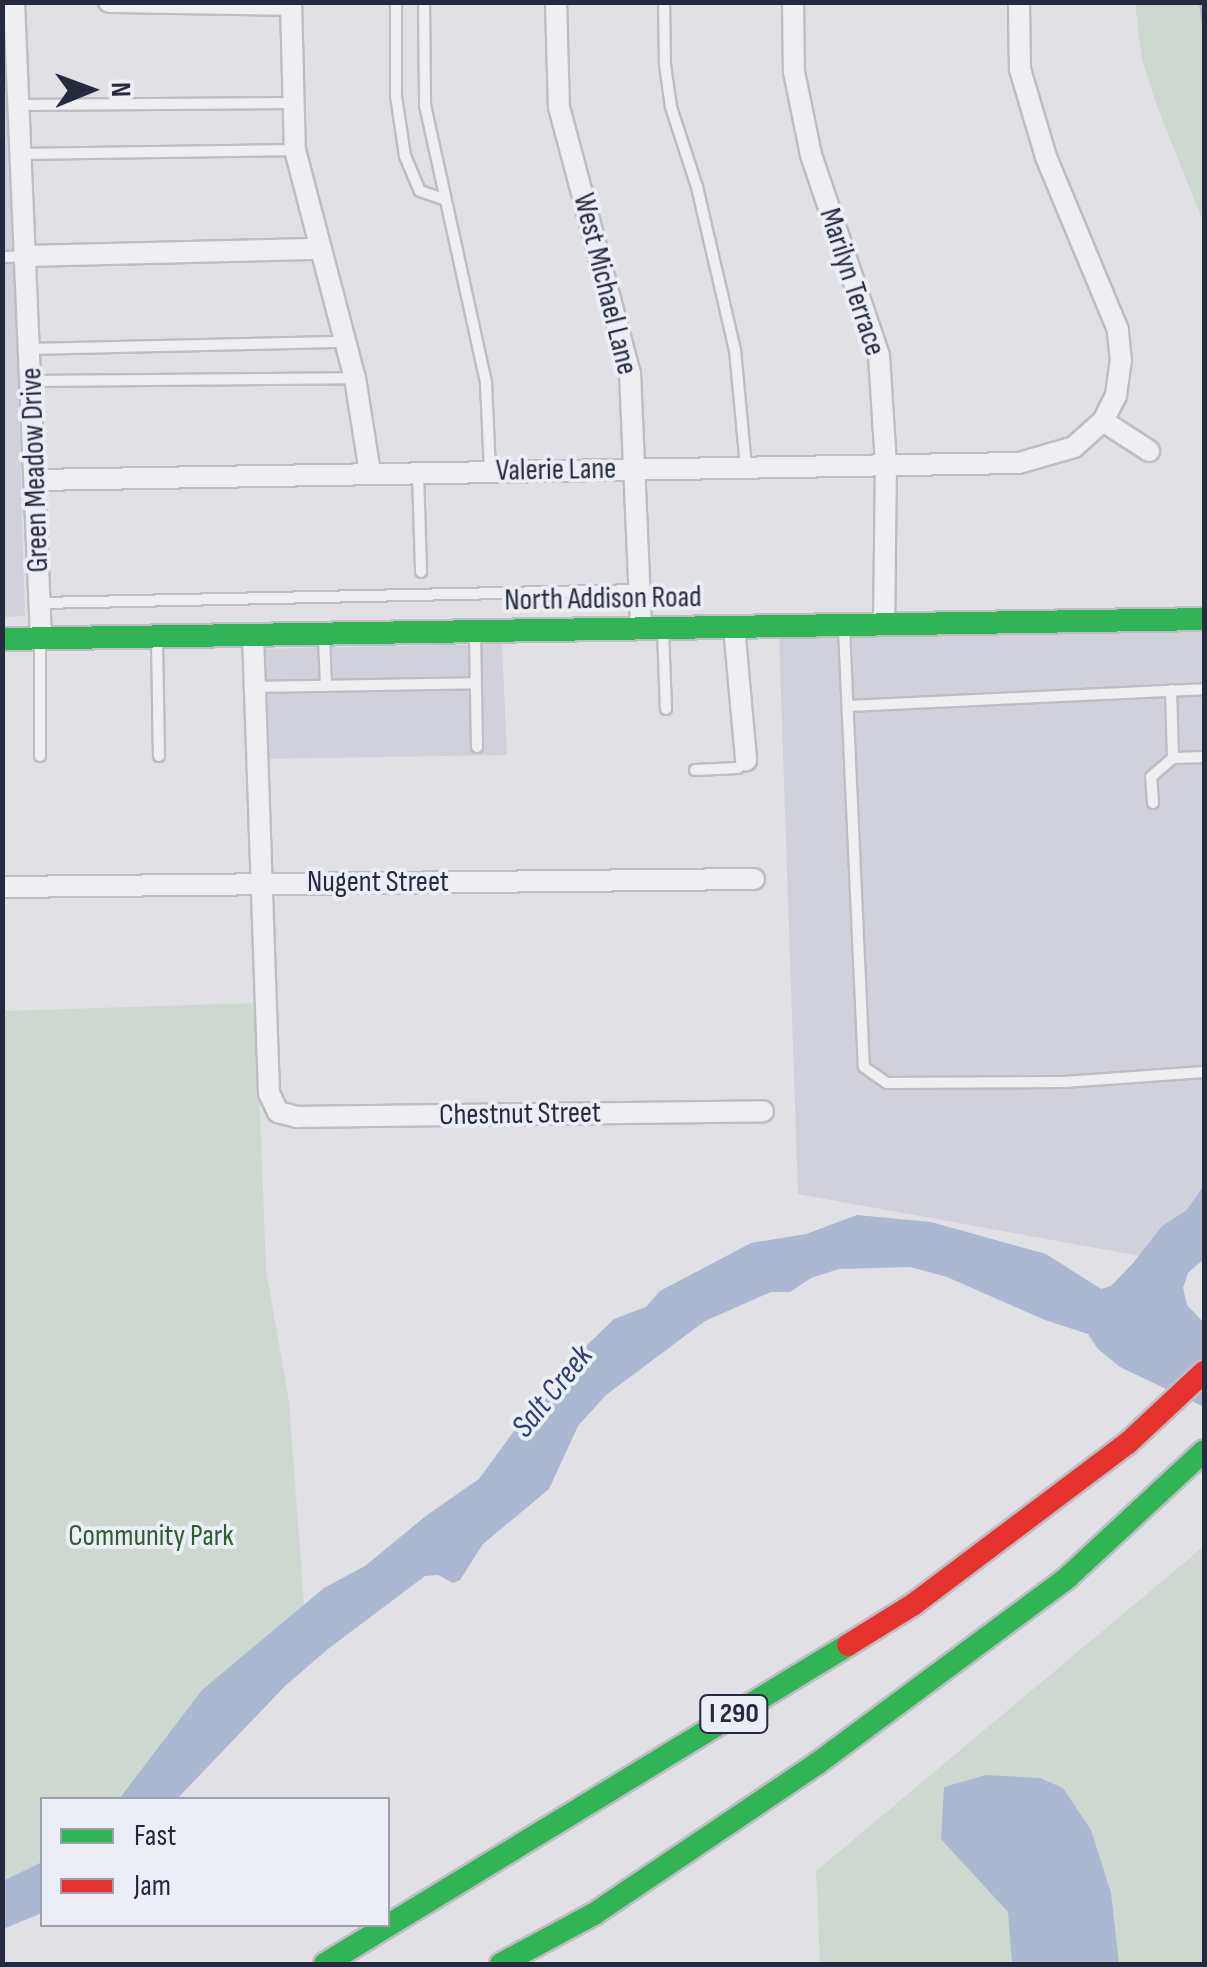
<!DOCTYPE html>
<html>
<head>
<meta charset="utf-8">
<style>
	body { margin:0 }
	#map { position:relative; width:1207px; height:1967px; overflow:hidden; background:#e0e0e5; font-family:"Sofia Sans Condensed",sans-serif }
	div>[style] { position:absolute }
	.built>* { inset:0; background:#d0d1db }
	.green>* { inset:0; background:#ced8d0 }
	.water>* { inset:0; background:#acb7d2 }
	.stream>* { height:5px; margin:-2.5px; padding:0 2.5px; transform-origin:2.5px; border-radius:2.5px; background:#acb7d2 }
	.roads { filter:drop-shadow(2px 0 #bdbdc3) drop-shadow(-2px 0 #bdbdc3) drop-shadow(0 2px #bdbdc3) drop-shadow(0 -2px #bdbdc3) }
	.lane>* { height:10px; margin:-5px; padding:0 5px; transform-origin:5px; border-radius:5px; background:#efeff2 }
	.street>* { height:20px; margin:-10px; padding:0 10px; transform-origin:10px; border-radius:10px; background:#efeff2 }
	.fast>* { height:22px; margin:-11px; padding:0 11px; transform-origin:11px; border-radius:11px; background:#30b455 }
	.jam>* { height:22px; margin:-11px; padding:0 11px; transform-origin:11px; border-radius:11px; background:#e5322d }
	span { translate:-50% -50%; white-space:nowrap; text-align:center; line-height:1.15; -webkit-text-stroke:8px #eceef5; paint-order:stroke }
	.shield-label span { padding:2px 8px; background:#eceef5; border:2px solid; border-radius:8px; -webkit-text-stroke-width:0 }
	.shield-label { font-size:28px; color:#262a3f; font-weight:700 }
	.street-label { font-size:30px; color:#262a3f }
	.park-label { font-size:30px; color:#335b33 }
	.water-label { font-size:32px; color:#2e4074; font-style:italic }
	.frame { position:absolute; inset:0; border:5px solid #262a3f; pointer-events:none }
	.legend { position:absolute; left:40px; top:1797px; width:350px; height:130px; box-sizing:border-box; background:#eceef5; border:2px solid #9da0ac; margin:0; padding:12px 18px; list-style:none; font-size:30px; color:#262a3f }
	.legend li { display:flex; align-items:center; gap:20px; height:50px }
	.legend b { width:50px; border:2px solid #9da0ac }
	.north { position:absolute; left:40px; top:40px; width:100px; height:100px; -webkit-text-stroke:8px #eceef5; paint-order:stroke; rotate:89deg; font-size:28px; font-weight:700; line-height:40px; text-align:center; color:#262a3f }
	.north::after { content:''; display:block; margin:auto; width:35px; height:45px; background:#262a3f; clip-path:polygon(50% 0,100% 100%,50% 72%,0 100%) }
</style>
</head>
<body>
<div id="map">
	<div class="built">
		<i style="clip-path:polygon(2px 3px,7px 3px,25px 616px,3px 617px)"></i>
		<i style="clip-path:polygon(1204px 629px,1204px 1200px,1146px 1257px,798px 1194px,779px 635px)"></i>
		<i style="clip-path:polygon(502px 644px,507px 755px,262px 759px,248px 649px)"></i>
	</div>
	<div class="green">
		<i style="clip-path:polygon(1135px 3px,1204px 3px,1204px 224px,1157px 106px,1142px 60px)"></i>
		<i style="clip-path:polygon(256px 1003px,266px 1270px,289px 1401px,304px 1605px,202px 1690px,118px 1799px,42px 1800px,42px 1862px,3px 1881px,3px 1011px)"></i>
		<i style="clip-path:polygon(1204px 1546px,1204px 1964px,820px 1964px,816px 1871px)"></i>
	</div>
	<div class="water">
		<i style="clip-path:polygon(1204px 1185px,1204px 1259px,1188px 1273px,1183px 1288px,1187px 1305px,1204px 1323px,1204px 1407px,1120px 1367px,1098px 1349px,1088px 1334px,1045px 1320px,947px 1277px,910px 1267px,839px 1269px,811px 1278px,790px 1292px,771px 1292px,705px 1321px,606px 1395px,578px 1426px,549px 1489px,483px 1544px,460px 1580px,453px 1583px,438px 1575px,425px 1576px,328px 1649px,285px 1686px,177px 1799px,118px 1800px,202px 1690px,324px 1588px,365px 1566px,427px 1515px,479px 1479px,551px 1380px,614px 1319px,646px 1307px,660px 1291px,751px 1243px,806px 1234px,857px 1215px,931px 1222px,1046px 1254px,1101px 1289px,1111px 1286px,1134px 1262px,1162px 1226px,1187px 1210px)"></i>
		<i style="clip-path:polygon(986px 1775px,1040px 1778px,1063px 1788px,1091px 1830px,1111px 1893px,1119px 1964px,1012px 1964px,1008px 1912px,941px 1839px,944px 1787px)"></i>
		<i style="clip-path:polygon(42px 1862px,42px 1913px,3px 1929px,3px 1881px)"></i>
	</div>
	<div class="stream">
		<i style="left:1201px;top:2px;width:23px;rotate:83deg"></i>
	</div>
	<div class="roads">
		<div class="lane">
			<i style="left:396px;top:2px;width:94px;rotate:90deg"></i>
			<i style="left:396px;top:96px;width:61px;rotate:81.5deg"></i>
			<i style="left:405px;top:156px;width:38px;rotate:67deg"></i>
			<i style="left:420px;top:191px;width:24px;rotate:19deg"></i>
			<i style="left:424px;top:2px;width:103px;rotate:89.4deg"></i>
			<i style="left:425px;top:105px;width:285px;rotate:77.6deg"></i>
			<i style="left:486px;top:383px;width:88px;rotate:87.4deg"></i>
			<i style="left:664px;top:2px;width:63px;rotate:89.1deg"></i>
			<i style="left:665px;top:65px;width:42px;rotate:81.9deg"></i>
			<i style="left:671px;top:107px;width:84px;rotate:72deg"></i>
			<i style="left:697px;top:187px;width:167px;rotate:76.9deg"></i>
			<i style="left:735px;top:350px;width:117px;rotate:84.6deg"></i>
			<i style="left:19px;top:105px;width:272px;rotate:-0.4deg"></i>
			<i style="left:21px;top:154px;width:274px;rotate:-0.8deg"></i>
			<i style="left:2px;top:257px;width:24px;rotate:-2deg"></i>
			<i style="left:29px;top:349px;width:317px;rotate:-1.3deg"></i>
			<i style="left:31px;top:381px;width:323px;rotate:-0.5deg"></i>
			<i style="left:418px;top:474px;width:98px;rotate:88.2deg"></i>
			<i style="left:40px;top:603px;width:599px;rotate:-1.24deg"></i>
			<i style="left:663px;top:629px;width:80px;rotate:87.9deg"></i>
			<i style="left:844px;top:629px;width:438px;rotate:87.4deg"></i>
			<i style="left:864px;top:1067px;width:28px;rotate:35deg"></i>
			<i style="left:887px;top:1083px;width:177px;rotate:-0.3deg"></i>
			<i style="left:1064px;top:1082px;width:140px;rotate:-4.1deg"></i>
			<i style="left:475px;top:632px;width:115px;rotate:89deg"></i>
			<i style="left:324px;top:637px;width:49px;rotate:87.7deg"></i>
			<i style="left:157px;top:642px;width:114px;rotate:89deg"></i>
			<i style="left:255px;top:687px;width:220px;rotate:-1deg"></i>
			<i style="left:1171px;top:690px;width:68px;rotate:88.3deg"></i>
			<i style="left:848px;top:706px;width:356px;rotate:-2.7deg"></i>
			<i style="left:40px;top:756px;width:112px;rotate:-90deg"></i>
			<i style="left:695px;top:770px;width:43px;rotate:-2.7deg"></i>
			<i style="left:738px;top:768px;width:11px;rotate:-45deg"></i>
			<i style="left:1153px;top:803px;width:26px;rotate:-94deg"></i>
			<i style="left:1151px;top:777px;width:29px;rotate:-41deg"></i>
			<i style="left:1173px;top:758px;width:31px;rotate:-2deg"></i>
		</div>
		<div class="street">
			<i style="left:14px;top:2px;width:637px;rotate:87.57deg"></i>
			<i style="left:109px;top:2px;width:182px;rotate:0.9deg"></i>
			<i style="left:291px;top:2px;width:148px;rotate:88.5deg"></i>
			<i style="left:295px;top:150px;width:236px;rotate:75.3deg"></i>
			<i style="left:355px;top:378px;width:96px;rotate:81deg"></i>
			<i style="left:556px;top:2px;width:105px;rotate:88.4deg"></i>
			<i style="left:559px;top:107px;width:275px;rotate:75.1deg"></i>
			<i style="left:630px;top:373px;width:256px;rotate:87.5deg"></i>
			<i style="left:793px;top:2px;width:70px;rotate:89.2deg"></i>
			<i style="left:794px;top:72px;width:85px;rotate:78.4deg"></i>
			<i style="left:811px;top:155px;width:212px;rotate:71.3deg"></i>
			<i style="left:879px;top:356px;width:107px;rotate:86.3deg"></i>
			<i style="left:886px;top:463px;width:161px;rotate:90.7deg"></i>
			<i style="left:26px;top:256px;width:295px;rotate:-1.4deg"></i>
			<i style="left:1103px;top:421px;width:55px;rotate:33.1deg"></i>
			<i style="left:35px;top:480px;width:984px;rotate:-0.99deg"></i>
			<i style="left:1019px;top:463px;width:57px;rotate:-16.2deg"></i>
			<i style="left:1074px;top:447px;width:39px;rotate:-42deg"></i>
			<i style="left:1103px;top:421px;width:29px;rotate:-63deg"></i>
			<i style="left:1116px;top:395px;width:34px;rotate:-82deg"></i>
			<i style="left:1121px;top:361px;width:31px;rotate:-96deg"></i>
			<i style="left:1118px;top:330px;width:187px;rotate:-112.6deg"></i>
			<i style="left:1046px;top:157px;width:92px;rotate:-106.5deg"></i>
			<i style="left:1020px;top:69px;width:67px;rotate:-90.9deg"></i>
			<i style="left:734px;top:627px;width:134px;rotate:84.8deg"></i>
			<i style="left:253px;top:635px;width:458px;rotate:88deg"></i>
			<i style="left:269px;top:1093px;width:21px;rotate:65deg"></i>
			<i style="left:278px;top:1112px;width:20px;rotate:15deg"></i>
			<i style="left:297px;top:1117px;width:466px;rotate:-0.7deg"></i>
			<i style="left:2px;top:887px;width:752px;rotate:-0.61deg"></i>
		</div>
		<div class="fast">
			<i style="left:2px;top:639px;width:1202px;rotate:-0.95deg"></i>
			<i style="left:325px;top:1964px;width:613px;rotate:-31.38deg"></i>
			<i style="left:501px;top:1964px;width:106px;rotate:-28.3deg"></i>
			<i style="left:594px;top:1914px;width:270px;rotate:-34deg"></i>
			<i style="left:818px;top:1763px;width:312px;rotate:-36.6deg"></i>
			<i style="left:1068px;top:1577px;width:185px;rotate:-42.8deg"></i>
		</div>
		<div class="jam">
			<i style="left:848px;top:1645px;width:78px;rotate:-31.8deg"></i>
			<i style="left:914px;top:1604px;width:268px;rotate:-37deg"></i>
			<i style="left:1128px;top:1443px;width:104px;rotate:-43.1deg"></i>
		</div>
	</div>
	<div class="shield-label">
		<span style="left:734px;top:1714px">I 290</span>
	</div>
	<div class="street-label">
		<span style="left:852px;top:282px;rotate:72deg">Marilyn Terrace</span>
		<span style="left:605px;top:284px;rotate:76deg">West Michael Lane</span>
		<span style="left:35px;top:470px;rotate:-92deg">Green Meadow Drive</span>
		<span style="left:556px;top:470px;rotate:-1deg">Valerie Lane</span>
		<span style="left:603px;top:599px;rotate:-1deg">North Addison Road</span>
		<span style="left:378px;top:882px">Nugent Street</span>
		<span style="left:520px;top:1114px;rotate:-1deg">Chestnut Street</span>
	</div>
	<div class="park-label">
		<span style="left:151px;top:1536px">Community Park</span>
	</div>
	<div class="water-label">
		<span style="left:553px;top:1392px;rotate:-51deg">Salt Creek</span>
	</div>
	<div class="frame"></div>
	<ul class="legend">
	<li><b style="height:12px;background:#30b455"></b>Fast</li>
	<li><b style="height:12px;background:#e5322d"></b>Jam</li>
	</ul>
	<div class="north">N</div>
</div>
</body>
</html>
